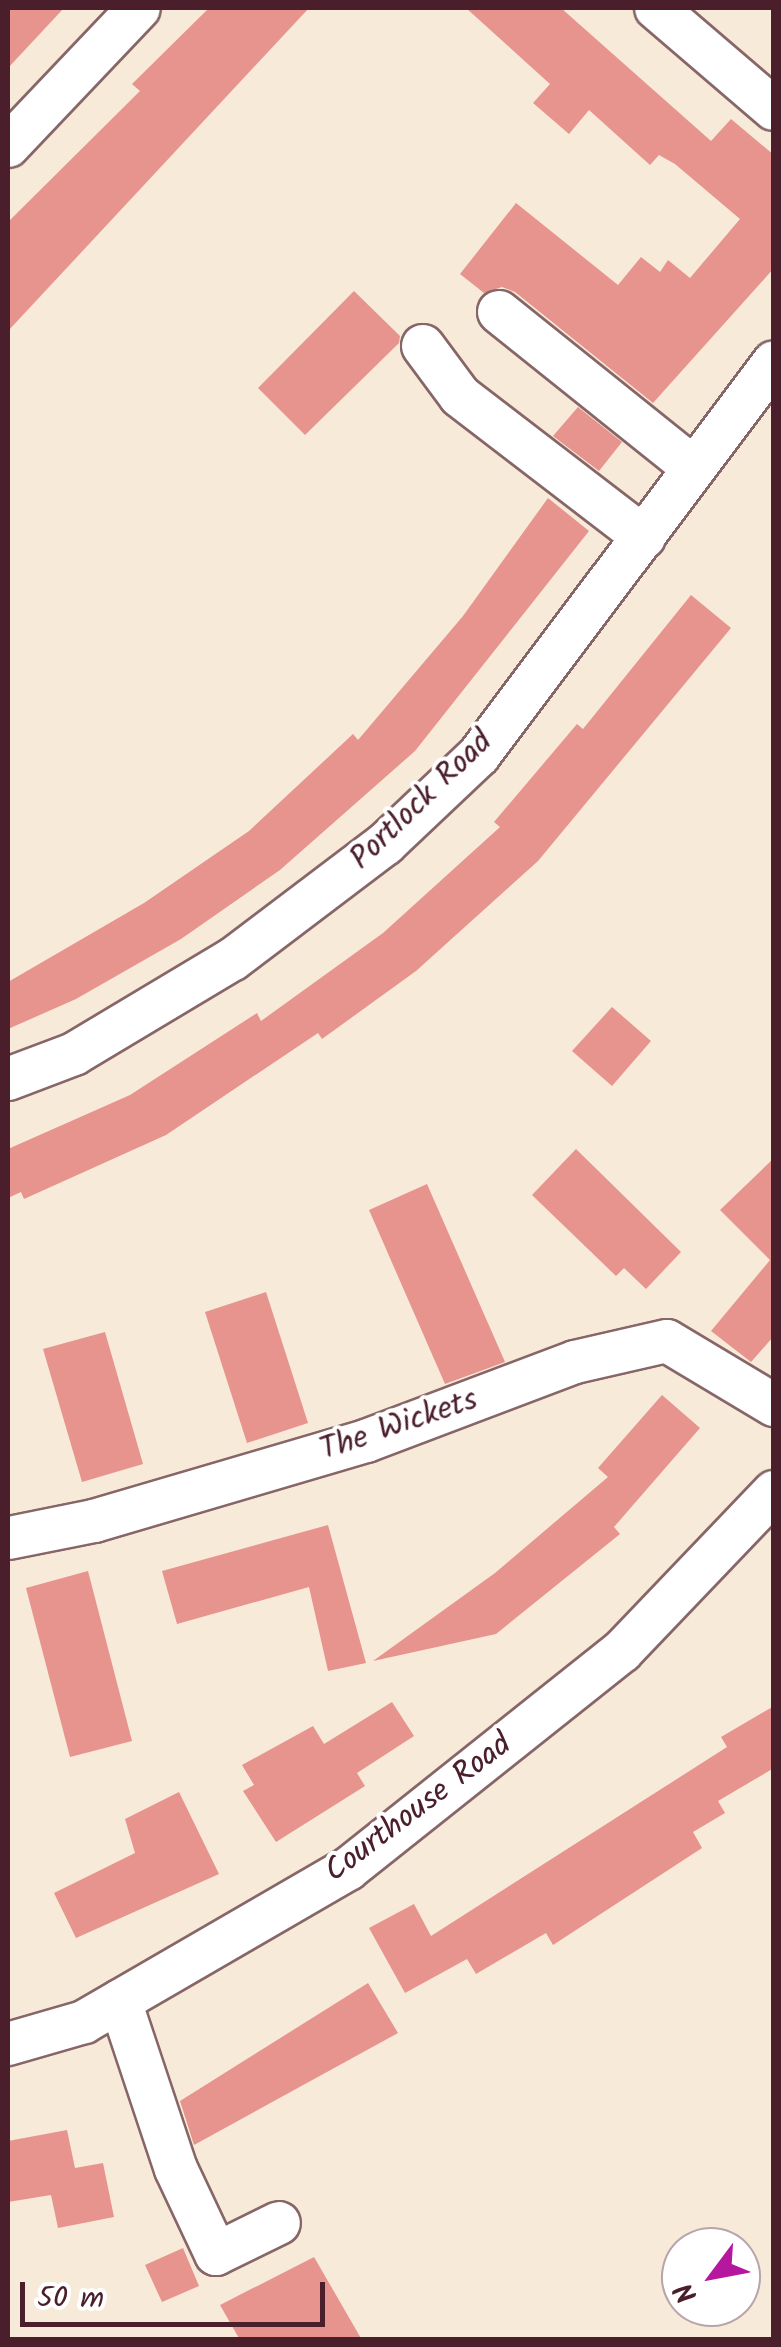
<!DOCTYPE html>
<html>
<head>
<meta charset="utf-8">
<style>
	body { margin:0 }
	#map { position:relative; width:781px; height:2347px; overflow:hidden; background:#f8ead9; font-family:Kalam,sans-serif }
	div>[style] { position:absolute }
	.building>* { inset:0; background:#e7938e }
	.roads { filter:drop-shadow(2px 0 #876668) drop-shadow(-2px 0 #876668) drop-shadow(0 2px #876668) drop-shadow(0 -2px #876668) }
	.minor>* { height:42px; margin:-21px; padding:0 21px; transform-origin:21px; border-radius:21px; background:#fff }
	span { translate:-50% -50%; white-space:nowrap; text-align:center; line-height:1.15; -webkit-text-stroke:8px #fff; paint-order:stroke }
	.street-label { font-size:32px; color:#4a1f2b }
	.frame { position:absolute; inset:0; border:10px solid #4a1f2b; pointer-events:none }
	.north { position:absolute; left:661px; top:2227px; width:100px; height:100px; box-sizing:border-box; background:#fff; border:2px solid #b7a5aa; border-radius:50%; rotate:238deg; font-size:28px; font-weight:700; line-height:40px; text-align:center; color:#4a1f2b }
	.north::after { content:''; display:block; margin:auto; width:35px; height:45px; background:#b5179e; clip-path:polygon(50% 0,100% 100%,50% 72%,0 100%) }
	.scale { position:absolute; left:20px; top:2282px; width:305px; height:45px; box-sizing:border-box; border:5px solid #4a1f2b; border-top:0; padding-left:12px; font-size:30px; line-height:35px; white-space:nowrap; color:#4a1f2b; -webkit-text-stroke:8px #fff; paint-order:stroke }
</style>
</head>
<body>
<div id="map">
	<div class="building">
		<i style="clip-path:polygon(8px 8px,64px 8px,8px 68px)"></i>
		<i style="clip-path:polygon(209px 8px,309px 8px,8px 331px,8px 222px,140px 91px,132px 84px)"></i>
		<i style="clip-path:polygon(466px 8px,561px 8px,711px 141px,731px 119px,774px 155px,774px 268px,653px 403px,515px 292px,502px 287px,484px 293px,460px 274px,516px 203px,618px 285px,641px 257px,660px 272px,668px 260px,690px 278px,740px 219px,675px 164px,659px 155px,650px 165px,589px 110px,569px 134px,533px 103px,550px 84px)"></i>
		<i style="clip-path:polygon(354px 291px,400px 336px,399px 343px,305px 435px,258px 388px)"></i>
		<i style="clip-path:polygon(578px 407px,622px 442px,599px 471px,553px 436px)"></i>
		<i style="clip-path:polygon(548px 498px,589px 531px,415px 751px,280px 870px,181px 939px,76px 999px,8px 1029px,8px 982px,144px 903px,249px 831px,353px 734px,358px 740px,463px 616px)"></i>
		<i style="clip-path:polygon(691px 595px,731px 628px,538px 861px,416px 971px,322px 1039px,318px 1033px,166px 1135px,24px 1199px,21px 1192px,8px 1198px,8px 1149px,130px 1095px,257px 1013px,261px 1021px,383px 933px,500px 827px,494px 822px,577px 724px,583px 729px)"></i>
		<i style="clip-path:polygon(612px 1007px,651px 1041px,612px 1086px,572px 1051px)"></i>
		<i style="clip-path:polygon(576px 1149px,681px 1252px,646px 1289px,624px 1268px,616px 1276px,532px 1195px)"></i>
		<i style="clip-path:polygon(774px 1158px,774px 1336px,751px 1362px,711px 1331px,770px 1260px,720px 1210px)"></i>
		<i style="clip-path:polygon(427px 1184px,505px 1362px,445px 1384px,369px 1210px)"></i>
		<i style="clip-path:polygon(266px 1292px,308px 1423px,247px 1443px,205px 1312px)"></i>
		<i style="clip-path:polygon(105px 1332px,143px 1464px,82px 1482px,43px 1349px)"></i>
		<i style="clip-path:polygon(662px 1395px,700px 1428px,614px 1527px,620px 1534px,496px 1634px,373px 1661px,495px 1573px,608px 1477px,598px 1468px)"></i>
		<i style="clip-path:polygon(328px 1525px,366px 1663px,328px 1671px,309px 1587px,177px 1624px,162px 1571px)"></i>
		<i style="clip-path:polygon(88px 1571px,132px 1741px,70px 1757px,26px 1588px)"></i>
		<i style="clip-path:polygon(392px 1702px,414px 1736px,357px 1773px,365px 1786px,276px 1842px,243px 1791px,254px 1785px,242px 1765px,313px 1726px,324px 1744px)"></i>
		<i style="clip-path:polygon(774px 1706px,774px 1768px,718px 1801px,725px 1813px,693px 1832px,702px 1848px,553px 1945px,546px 1933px,476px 1974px,467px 1959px,405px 1993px,369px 1928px,414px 1904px,431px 1936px,727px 1747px,721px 1737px)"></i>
		<i style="clip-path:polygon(179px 1792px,219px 1874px,76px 1938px,54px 1893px,135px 1853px,125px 1819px)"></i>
		<i style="clip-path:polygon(368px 1983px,398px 2033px,194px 2145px,180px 2101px)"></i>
		<i style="clip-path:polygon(67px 2130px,75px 2168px,103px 2163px,114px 2217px,58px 2228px,51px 2195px,8px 2202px,8px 2141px)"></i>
		<i style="clip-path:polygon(183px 2248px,199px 2286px,162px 2302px,145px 2265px)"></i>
		<i style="clip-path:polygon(314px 2257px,362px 2340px,240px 2340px,220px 2305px)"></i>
	</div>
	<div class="roads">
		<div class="minor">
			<i style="left:656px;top:8px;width:155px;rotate:40.6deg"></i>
			<i style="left:8px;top:146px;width:190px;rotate:-46.5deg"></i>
			<i style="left:499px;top:312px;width:250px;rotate:38.7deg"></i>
			<i style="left:423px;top:346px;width:62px;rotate:53.5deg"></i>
			<i style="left:460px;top:396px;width:232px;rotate:37.5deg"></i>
			<i style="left:8px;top:1079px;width:71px;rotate:-20.7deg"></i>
			<i style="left:74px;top:1054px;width:185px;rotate:-30.9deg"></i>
			<i style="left:233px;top:959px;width:191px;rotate:-37.1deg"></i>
			<i style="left:385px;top:844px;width:129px;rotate:-43.4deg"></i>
			<i style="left:479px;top:755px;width:491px;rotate:-53.1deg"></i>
			<i style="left:9px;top:1538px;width:87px;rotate:-11.3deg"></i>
			<i style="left:94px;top:1521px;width:284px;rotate:-16.4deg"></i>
			<i style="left:366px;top:1441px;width:223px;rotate:-20.7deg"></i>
			<i style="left:575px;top:1362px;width:94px;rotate:-12.9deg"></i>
			<i style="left:667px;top:1341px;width:125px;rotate:30.9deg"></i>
			<i style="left:120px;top:2001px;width:177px;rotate:71.6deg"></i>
			<i style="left:176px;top:2169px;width:94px;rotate:64.8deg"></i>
			<i style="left:216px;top:2254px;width:70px;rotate:-26.2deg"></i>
			<i style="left:8px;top:2044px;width:79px;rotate:-16.1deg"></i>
			<i style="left:84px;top:2022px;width:305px;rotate:-30.1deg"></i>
			<i style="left:348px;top:1869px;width:350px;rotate:-38.5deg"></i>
			<i style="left:622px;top:1651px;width:220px;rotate:-46.3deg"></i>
		</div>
	</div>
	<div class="street-label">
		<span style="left:422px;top:801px;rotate:-44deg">Portlock Road</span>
		<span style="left:399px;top:1426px;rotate:-19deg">The Wickets</span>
		<span style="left:419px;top:1809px;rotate:-37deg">Courthouse Road</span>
	</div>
	<div class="frame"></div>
	<div class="north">N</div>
	<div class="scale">50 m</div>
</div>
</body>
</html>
